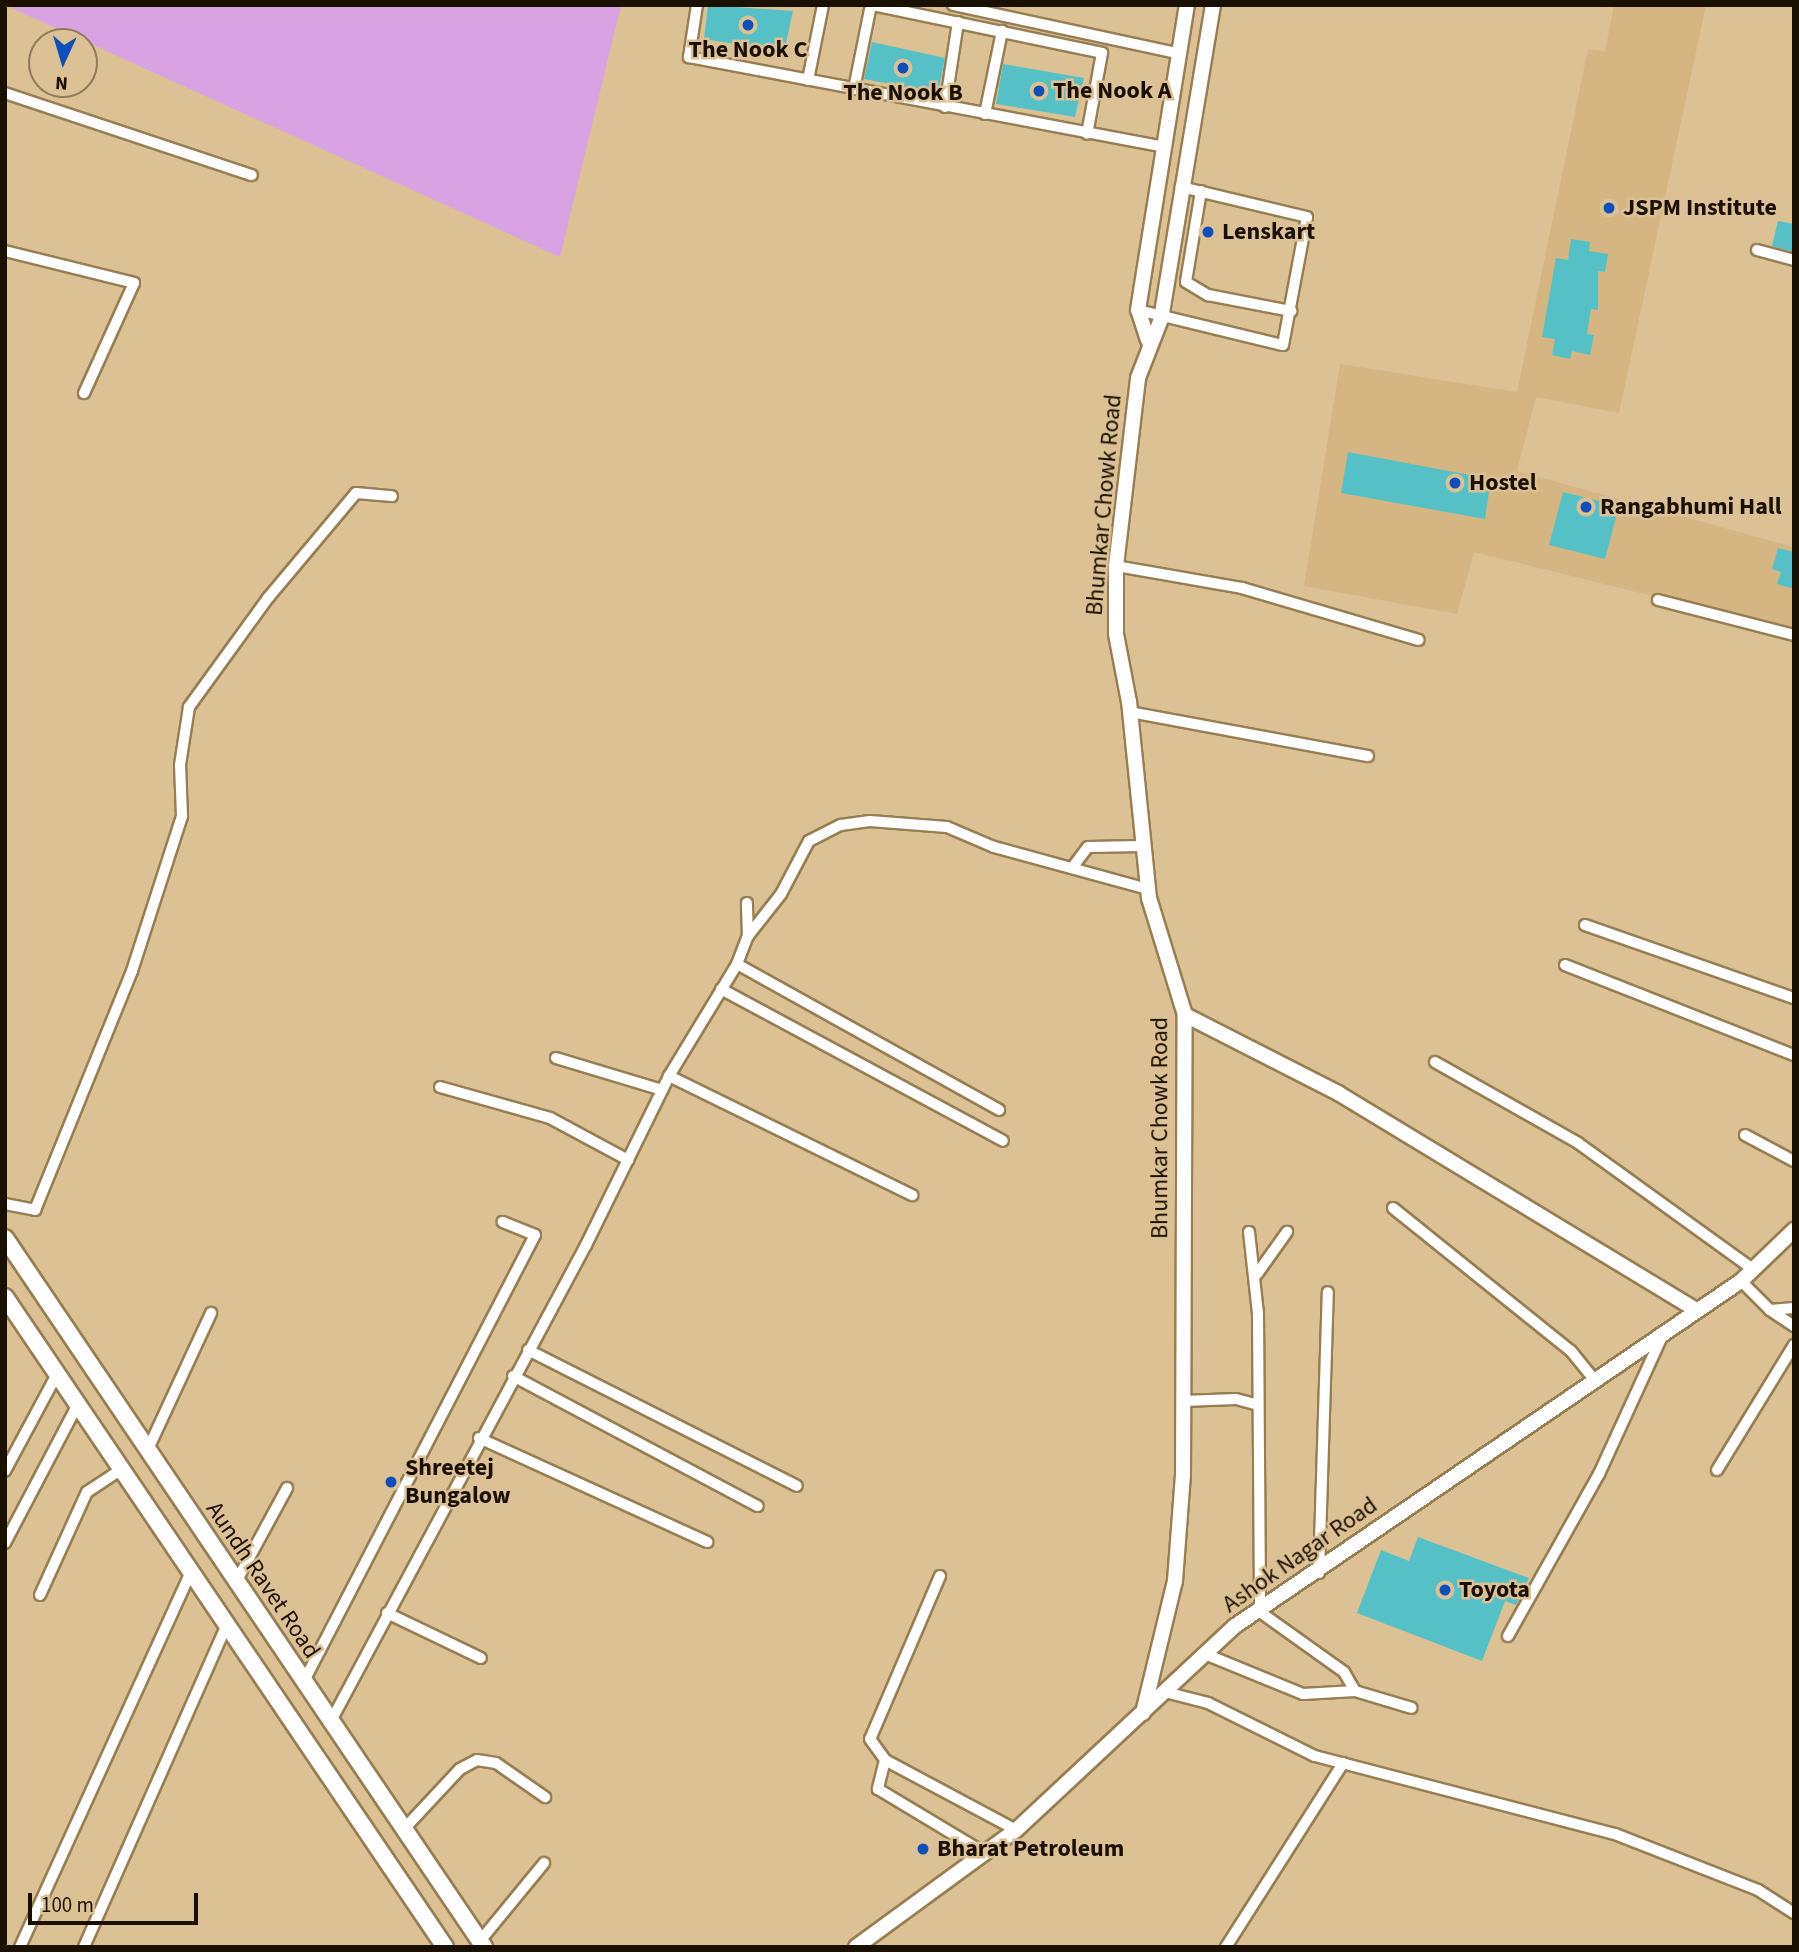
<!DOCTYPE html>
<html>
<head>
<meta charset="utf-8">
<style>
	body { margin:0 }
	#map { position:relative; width:1799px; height:1952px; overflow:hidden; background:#dcc194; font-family:"Source Sans 3",sans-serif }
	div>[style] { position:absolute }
	.built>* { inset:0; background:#d5b682 }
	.green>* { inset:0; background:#d8a2e3 }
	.building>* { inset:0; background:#55c1c7 }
	.roads { filter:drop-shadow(2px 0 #977e53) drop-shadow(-2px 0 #977e53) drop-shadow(0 2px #977e53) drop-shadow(0 -2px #977e53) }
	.street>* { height:10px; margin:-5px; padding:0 5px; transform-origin:5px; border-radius:5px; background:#fff }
	.secondary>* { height:14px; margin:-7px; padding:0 7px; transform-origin:7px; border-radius:7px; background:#fff }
	.primary>* { height:16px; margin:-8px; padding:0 8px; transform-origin:8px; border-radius:8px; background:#fff }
	.dots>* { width:19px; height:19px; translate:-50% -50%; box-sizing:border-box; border:4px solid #dcc194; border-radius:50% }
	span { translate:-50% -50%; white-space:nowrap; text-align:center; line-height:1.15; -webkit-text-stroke:5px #dcc194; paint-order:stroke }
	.poi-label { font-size:24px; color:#1a1002; font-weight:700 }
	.left { translate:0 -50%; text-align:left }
	.street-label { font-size:24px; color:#1a1002 }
	.frame { position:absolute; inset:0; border:7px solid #1a1002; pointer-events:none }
	.north { position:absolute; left:28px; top:28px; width:70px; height:70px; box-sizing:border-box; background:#dcc194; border:2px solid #8e7a5a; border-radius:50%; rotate:184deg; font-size:19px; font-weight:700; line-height:28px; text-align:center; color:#1a1002 }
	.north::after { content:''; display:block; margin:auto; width:24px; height:32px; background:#0e4fba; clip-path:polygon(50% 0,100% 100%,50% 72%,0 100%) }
	.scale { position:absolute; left:28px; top:1893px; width:170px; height:32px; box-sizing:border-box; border:4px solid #1a1002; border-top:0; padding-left:9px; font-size:21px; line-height:24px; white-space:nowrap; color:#1a1002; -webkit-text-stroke:5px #dcc194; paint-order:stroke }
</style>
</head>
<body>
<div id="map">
	<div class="built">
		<i style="clip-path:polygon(1614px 5px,1706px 5px,1619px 413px,1536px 397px,1517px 471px,1794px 547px,1794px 631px,1474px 552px,1457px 614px,1304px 586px,1340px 364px,1517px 392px,1588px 49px,1605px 52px)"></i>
	</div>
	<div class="green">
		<i style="clip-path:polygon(5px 5px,621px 5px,560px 257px)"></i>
	</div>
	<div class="building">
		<i style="clip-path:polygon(708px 5px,793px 11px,784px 52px,704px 39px)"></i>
		<i style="clip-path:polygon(872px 42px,945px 58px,938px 93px,864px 79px)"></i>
		<i style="clip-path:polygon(1003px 64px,1084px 78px,1075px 117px,996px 104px)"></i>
		<i style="clip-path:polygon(1778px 221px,1794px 224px,1794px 252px,1772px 246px)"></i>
		<i style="clip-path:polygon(1571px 239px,1590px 242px,1589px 251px,1608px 254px,1605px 272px,1598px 271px,1598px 310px,1591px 309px,1587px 334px,1594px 335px,1590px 355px,1572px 351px,1570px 359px,1552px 355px,1555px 339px,1542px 337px,1556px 258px,1568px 260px)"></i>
		<i style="clip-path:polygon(1348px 452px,1491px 479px,1485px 519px,1341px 493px)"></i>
		<i style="clip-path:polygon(1563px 492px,1619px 506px,1605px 559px,1549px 545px)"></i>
		<i style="clip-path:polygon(1778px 548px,1794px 552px,1794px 589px,1777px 584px,1781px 572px,1772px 569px)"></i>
		<i style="clip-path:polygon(1418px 1537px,1529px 1578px,1516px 1605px,1505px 1601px,1482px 1661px,1357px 1613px,1381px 1550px,1409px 1561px)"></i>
	</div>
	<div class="roads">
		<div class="street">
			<i style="left:697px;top:5px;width:53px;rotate:98.7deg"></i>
			<i style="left:689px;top:57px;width:480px;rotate:10.7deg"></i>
			<i style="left:873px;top:5px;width:234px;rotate:11.8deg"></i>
			<i style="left:1102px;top:53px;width:82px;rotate:100.5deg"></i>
			<i style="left:953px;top:5px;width:229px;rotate:12.1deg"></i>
			<i style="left:808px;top:80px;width:76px;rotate:-78.7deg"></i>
			<i style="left:854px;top:89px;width:86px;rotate:-78.6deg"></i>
			<i style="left:5px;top:93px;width:260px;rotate:18.4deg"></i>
			<i style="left:945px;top:107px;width:86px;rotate:-81.3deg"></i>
			<i style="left:985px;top:114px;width:85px;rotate:-78.4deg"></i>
			<i style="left:1201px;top:191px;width:92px;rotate:99.4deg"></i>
			<i style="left:1186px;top:282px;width:26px;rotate:31deg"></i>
			<i style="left:1208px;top:295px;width:85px;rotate:10.9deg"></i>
			<i style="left:1757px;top:250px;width:38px;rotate:15deg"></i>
			<i style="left:5px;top:251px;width:133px;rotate:13.9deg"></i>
			<i style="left:134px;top:283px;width:121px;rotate:114.4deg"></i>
			<i style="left:1138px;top:310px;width:149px;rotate:13.6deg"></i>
			<i style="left:1283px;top:345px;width:130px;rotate:-79.4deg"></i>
			<i style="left:1307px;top:217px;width:130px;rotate:-166.6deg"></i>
			<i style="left:1116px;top:566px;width:128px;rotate:9.9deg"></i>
			<i style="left:1242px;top:588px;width:184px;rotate:16.4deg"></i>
			<i style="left:1658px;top:600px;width:140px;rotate:14.4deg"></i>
			<i style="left:1130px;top:712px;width:242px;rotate:10.5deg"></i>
			<i style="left:1072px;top:868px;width:26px;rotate:-53deg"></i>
			<i style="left:1088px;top:847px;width:54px;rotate:-1.1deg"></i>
			<i style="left:1585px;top:925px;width:221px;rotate:19.3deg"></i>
			<i style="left:748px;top:936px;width:53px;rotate:-51.8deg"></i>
			<i style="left:781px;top:894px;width:60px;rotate:-62.2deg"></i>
			<i style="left:809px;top:841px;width:36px;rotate:-27deg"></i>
			<i style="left:841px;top:825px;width:29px;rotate:-8deg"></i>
			<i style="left:870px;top:821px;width:77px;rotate:4.5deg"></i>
			<i style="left:947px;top:827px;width:51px;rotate:23.1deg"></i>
			<i style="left:994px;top:847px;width:160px;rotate:15.3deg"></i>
			<i style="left:737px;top:964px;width:300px;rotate:29.1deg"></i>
			<i style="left:1565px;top:965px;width:246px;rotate:21.5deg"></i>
			<i style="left:721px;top:989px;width:320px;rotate:28.3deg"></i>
			<i style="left:556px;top:1058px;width:111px;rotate:16.8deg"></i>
			<i style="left:1435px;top:1062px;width:164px;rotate:29.5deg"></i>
			<i style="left:1578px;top:1143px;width:216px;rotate:35.8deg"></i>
			<i style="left:669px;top:1076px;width:271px;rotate:26.1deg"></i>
			<i style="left:440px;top:1087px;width:114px;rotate:15.7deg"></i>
			<i style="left:550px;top:1118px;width:89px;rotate:28.3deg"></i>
			<i style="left:1745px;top:1135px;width:55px;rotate:28deg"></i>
			<i style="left:5px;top:1204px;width:31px;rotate:11deg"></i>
			<i style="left:35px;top:1210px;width:258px;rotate:-67.9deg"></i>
			<i style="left:132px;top:971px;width:163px;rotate:-72.1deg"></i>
			<i style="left:182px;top:816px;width:51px;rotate:-92.2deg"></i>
			<i style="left:180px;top:765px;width:59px;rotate:-81.2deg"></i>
			<i style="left:189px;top:707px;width:135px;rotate:-54.1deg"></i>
			<i style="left:268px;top:598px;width:137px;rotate:-50deg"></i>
			<i style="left:356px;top:493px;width:36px;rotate:5deg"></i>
			<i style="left:1393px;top:1208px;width:228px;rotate:38.8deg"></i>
			<i style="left:1571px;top:1351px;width:35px;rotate:51deg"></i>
			<i style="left:1249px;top:1232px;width:81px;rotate:83.7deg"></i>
			<i style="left:1258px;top:1313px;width:299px;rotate:89.6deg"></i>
			<i style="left:1260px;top:1612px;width:103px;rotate:35.5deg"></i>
			<i style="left:1344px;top:1672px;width:22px;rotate:60deg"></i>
			<i style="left:1355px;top:1691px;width:59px;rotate:16.6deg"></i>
			<i style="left:1257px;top:1274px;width:52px;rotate:-54.5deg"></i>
			<i style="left:1741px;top:1281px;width:41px;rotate:45deg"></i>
			<i style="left:1770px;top:1310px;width:24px;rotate:-5deg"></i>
			<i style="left:1770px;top:1310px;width:29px;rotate:34deg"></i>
			<i style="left:528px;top:1350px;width:301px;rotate:26.8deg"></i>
			<i style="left:513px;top:1376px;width:277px;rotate:28deg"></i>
			<i style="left:1183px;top:1401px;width:53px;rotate:-2.2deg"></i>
			<i style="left:1236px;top:1399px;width:23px;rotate:15deg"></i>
			<i style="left:479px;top:1438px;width:251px;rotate:24.5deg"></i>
			<i style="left:148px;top:1449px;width:150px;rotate:-65.1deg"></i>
			<i style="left:1717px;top:1470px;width:147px;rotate:-58.4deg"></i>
			<i style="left:5px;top:1471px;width:110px;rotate:-61.8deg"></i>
			<i style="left:5px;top:1543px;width:157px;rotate:-62.3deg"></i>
			<i style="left:1319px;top:1573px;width:281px;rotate:-88.2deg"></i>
			<i style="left:940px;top:1576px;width:177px;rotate:113.2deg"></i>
			<i style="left:870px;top:1739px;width:26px;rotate:54deg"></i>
			<i style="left:885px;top:1760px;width:149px;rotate:28.1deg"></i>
			<i style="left:236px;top:1582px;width:107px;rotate:-61.5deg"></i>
			<i style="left:40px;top:1595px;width:113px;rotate:-65.5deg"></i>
			<i style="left:87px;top:1492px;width:42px;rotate:-33.3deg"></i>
			<i style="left:387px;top:1613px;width:104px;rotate:25.6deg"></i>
			<i style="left:1508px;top:1636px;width:186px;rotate:-60.7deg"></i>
			<i style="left:1599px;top:1474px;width:156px;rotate:-65.4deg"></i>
			<i style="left:1205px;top:1654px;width:106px;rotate:22.2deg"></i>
			<i style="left:1303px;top:1694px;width:52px;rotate:-3.3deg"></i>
			<i style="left:304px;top:1681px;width:502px;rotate:-62.62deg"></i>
			<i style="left:535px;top:1235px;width:35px;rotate:-158deg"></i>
			<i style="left:1165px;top:1692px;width:44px;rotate:14.3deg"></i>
			<i style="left:1208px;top:1703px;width:119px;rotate:26.4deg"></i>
			<i style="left:1315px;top:1756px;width:310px;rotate:14.6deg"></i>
			<i style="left:1615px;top:1834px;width:154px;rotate:21.4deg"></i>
			<i style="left:1758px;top:1890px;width:43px;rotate:32.6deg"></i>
			<i style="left:331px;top:1721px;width:540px;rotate:-61.82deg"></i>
			<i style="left:586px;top:1245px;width:188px;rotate:-63.8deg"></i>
			<i style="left:669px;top:1076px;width:131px;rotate:-58.7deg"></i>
			<i style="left:737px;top:964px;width:30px;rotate:-69deg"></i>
			<i style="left:748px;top:936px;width:33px;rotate:-92deg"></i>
			<i style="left:885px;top:1760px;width:30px;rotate:104deg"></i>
			<i style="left:878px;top:1789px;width:126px;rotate:31deg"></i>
			<i style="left:404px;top:1829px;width:82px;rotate:-47deg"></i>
			<i style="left:460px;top:1769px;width:19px;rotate:-28deg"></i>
			<i style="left:477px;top:1760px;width:19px;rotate:9deg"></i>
			<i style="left:496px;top:1763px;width:60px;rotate:34.8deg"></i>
			<i style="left:480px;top:1941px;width:101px;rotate:-50.6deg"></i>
			<i style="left:20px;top:1947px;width:412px;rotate:-65.5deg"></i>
			<i style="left:84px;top:1947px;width:352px;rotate:-66.1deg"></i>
			<i style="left:1226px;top:1947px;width:218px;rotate:-57.5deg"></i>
		</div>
		<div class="secondary">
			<i style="left:1148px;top:340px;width:32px;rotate:-108deg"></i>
			<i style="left:1138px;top:310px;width:309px;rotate:-80.9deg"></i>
			<i style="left:1185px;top:1015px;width:172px;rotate:27deg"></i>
			<i style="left:1338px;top:1093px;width:419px;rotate:31.2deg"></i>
			<i style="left:1143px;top:1713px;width:136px;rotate:-76.4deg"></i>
			<i style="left:1175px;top:1581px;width:106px;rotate:-85.7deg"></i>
			<i style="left:1183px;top:1475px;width:460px;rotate:-89.8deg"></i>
			<i style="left:1185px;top:1015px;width:122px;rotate:-107.1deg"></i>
			<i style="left:1149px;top:898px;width:197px;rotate:-95.8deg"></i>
			<i style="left:1129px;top:702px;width:69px;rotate:-100.8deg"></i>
			<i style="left:1116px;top:634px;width:68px;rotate:-90deg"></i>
			<i style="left:1116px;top:566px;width:189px;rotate:-83.3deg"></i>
			<i style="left:1138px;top:378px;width:63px;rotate:-68.7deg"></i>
			<i style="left:1161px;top:319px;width:318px;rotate:-80.6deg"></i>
			<i style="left:856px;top:1947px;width:198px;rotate:-36.2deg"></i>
			<i style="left:1016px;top:1830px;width:299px;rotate:-43deg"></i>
			<i style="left:1235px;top:1626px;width:612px;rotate:-34.29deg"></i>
			<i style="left:1741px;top:1281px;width:74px;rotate:-43.9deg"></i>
		</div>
		<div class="primary">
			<i style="left:5px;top:1238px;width:856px;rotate:55.96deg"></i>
			<i style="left:5px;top:1297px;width:785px;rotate:55.91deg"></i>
		</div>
	</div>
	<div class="dots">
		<i style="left:748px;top:25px;background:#0e4fba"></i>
		<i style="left:903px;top:68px;background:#0e4fba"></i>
		<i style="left:1039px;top:91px;background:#0e4fba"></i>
		<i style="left:1609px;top:208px;background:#0e4fba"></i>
		<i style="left:1208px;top:232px;background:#0e4fba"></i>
		<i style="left:1455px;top:483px;background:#0e4fba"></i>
		<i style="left:1586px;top:507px;background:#0e4fba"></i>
		<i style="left:391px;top:1482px;background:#0e4fba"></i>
		<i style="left:1445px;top:1590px;background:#0e4fba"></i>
		<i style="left:923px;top:1849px;background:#0e4fba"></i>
	</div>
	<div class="poi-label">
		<span style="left:748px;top:50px">The Nook C</span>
		<span class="left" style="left:1053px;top:91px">The Nook A</span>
		<span style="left:903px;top:93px">The Nook B</span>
		<span class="left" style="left:1623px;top:208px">JSPM Institute</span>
		<span class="left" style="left:1222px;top:232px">Lenskart</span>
		<span class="left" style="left:1469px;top:483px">Hostel</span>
		<span class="left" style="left:1600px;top:507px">Rangabhumi Hall</span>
		<span class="left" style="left:405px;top:1482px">Shreetej<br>Bungalow</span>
		<span class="left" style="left:1459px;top:1590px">Toyota</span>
		<span class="left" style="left:937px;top:1849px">Bharat Petroleum</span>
	</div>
	<div class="street-label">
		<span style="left:1104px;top:505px;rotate:-85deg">Bhumkar Chowk Road</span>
		<span style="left:1160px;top:1128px;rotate:-90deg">Bhumkar Chowk Road</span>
		<span style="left:1300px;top:1555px;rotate:-35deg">Ashok Nagar Road</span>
		<span style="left:263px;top:1580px;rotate:56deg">Aundh Ravet Road</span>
	</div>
	<div class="frame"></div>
	<div class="north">N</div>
	<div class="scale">100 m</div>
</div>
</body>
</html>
